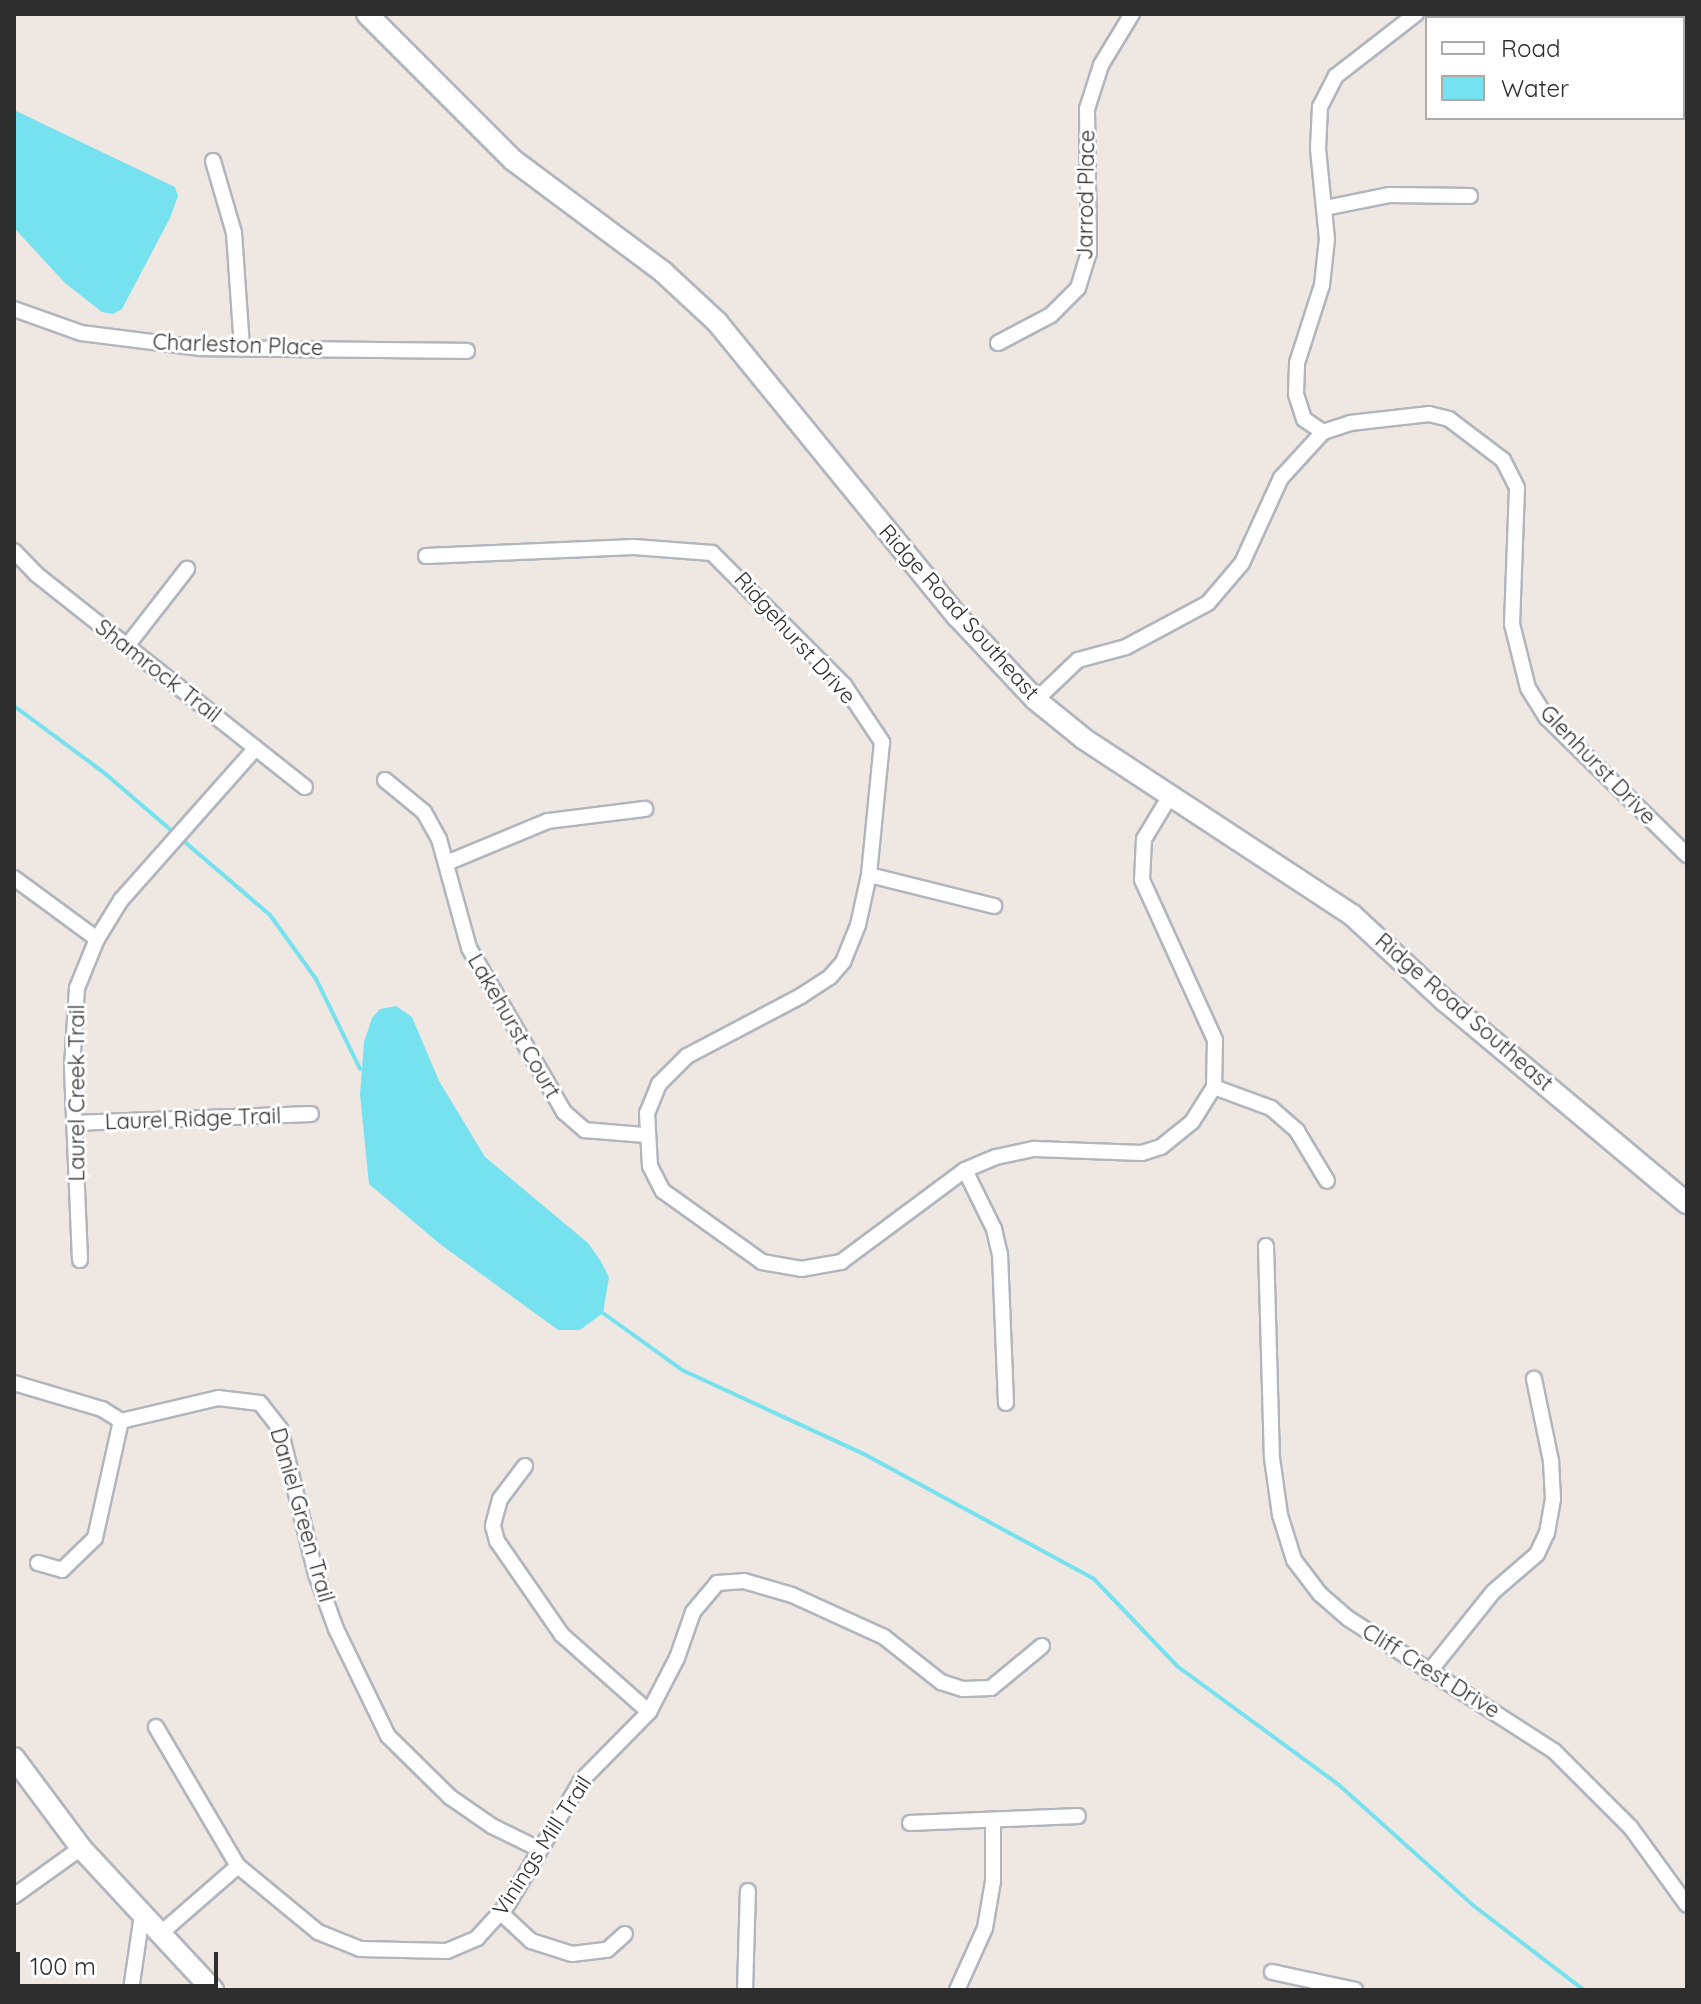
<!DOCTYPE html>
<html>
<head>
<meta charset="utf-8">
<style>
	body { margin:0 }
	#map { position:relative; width:1701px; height:2004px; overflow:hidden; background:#efe7e1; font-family:Quicksand,sans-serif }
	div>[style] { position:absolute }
	.water>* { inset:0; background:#76e1ef }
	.stream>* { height:4px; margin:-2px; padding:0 2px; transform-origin:2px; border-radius:2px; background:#76e1ef }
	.roads { filter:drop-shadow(2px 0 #b1b5be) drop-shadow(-2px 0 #b1b5be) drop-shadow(0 2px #b1b5be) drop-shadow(0 -2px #b1b5be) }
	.street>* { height:14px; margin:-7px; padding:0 7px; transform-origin:7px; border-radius:7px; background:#fff }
	.secondary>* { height:20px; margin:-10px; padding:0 10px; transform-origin:10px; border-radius:10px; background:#fff }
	span { translate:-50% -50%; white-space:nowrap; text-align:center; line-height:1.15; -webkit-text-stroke:6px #fff; paint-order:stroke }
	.street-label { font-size:22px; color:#2e2e2e }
	.frame { position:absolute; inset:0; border:16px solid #2e2e2e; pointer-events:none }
	.legend { position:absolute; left:1425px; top:16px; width:260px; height:104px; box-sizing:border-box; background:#fff; border:2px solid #ababab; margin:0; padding:10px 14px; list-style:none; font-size:24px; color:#2e2e2e }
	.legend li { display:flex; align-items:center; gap:16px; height:40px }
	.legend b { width:40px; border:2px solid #ababab }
	.scale { position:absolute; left:16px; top:1952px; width:202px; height:36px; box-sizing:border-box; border:4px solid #2e2e2e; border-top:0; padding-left:10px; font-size:24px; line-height:28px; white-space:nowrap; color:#2e2e2e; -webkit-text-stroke:6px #fff; paint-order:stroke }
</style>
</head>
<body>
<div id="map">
	<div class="water">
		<i style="clip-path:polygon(14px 110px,175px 187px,178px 196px,170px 218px,122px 309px,113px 314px,102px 312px,65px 283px,16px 230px)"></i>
		<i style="clip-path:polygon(396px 1006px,412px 1017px,439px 1081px,485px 1157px,588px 1243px,600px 1260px,609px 1277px,603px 1313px,580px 1330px,558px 1330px,440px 1244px,369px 1184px,360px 1095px,364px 1042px,372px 1018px,380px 1009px)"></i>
	</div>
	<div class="stream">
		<i style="left:14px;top:706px;width:109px;rotate:36.5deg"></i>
		<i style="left:102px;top:771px;width:221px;rotate:40.6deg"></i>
		<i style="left:270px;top:915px;width:79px;rotate:54.3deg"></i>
		<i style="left:316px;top:979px;width:100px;rotate:63.9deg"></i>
		<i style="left:603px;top:1313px;width:97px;rotate:35.8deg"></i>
		<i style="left:682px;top:1370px;width:200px;rotate:24.8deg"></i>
		<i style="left:864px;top:1454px;width:262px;rotate:28.5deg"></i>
		<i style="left:1094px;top:1579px;width:120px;rotate:46.3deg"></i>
		<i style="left:1177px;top:1666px;width:201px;rotate:36.3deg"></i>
		<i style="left:1339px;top:1785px;width:181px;rotate:41.9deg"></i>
		<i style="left:1474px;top:1906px;width:138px;rotate:37.4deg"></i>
	</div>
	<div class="roads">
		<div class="street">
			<i style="left:213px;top:161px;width:75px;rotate:73.7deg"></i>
			<i style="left:234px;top:233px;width:115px;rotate:86deg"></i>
			<i style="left:1325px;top:208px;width:65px;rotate:-11.5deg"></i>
			<i style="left:1389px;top:195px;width:81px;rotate:0.7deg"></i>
			<i style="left:14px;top:309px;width:71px;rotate:19.7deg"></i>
			<i style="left:81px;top:333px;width:119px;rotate:7.2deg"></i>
			<i style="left:199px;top:348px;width:268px;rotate:0.6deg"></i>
			<i style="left:998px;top:343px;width:60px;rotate:-27.8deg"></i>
			<i style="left:1051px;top:315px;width:38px;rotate:-45deg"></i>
			<i style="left:1078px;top:288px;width:37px;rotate:-73deg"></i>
			<i style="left:1089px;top:253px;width:144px;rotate:-90.8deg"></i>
			<i style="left:1087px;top:109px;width:46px;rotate:-72.3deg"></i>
			<i style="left:1101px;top:65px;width:60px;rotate:-58.7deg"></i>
			<i style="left:1323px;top:432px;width:23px;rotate:-146deg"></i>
			<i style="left:1304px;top:419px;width:26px;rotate:-108deg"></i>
			<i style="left:1296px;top:394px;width:31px;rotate:-88deg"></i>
			<i style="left:1297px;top:363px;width:82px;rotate:-72.2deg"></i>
			<i style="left:1322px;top:285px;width:46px;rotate:-83.8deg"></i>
			<i style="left:1327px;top:239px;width:90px;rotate:-95.7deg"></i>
			<i style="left:1318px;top:149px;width:42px;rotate:-87.3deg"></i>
			<i style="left:1320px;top:107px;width:35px;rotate:-63deg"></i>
			<i style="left:1336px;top:76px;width:101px;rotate:-37.8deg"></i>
			<i style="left:14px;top:551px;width:32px;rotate:46deg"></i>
			<i style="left:36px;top:574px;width:343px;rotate:38.4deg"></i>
			<i style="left:426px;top:556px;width:208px;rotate:-2.5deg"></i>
			<i style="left:634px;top:547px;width:78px;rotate:4.4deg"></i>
			<i style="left:712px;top:553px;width:187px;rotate:45deg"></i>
			<i style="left:844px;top:685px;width:69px;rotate:56.3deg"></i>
			<i style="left:882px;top:742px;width:134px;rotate:95.6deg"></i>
			<i style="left:869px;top:875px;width:51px;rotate:102.4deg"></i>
			<i style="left:858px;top:925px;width:40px;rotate:112deg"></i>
			<i style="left:843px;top:962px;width:20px;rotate:131deg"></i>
			<i style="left:830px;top:977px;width:35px;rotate:147deg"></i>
			<i style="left:801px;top:996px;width:129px;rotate:152.2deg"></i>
			<i style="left:687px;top:1056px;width:40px;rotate:135deg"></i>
			<i style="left:659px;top:1084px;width:31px;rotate:112deg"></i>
			<i style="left:647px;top:1113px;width:53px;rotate:86.8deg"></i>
			<i style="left:650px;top:1166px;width:28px;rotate:63deg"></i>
			<i style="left:663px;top:1191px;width:122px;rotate:35.6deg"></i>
			<i style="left:762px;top:1262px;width:40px;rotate:10deg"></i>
			<i style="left:801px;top:1269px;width:41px;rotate:-9.9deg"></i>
			<i style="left:841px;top:1262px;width:154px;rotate:-36.6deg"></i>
			<i style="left:965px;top:1170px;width:34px;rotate:-23deg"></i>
			<i style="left:996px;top:1157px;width:40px;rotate:-12deg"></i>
			<i style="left:1035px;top:1149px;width:107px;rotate:2.1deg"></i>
			<i style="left:1142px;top:1153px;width:20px;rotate:-18deg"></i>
			<i style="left:1161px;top:1147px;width:40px;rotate:-39deg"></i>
			<i style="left:1192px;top:1122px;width:41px;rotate:-57.8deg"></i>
			<i style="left:1214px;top:1087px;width:47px;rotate:-88.8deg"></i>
			<i style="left:1215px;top:1040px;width:176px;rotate:-114.5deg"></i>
			<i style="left:1142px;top:880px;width:41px;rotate:-87.2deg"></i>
			<i style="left:1144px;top:839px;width:50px;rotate:-58.8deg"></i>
			<i style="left:127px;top:646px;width:98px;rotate:-52.1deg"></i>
			<i style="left:1036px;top:700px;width:58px;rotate:-43.6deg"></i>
			<i style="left:1078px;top:660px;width:50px;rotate:-15.2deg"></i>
			<i style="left:1126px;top:647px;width:93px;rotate:-28.2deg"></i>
			<i style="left:1208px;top:603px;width:52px;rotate:-49.6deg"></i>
			<i style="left:1242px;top:563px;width:94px;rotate:-65.4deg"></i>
			<i style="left:1281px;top:478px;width:62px;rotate:-47.6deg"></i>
			<i style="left:1323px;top:432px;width:28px;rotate:-18deg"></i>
			<i style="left:1350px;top:423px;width:80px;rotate:-6.5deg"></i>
			<i style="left:1429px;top:414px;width:21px;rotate:14deg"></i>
			<i style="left:1449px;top:419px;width:68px;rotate:37.2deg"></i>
			<i style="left:1503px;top:460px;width:31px;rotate:63deg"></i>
			<i style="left:1517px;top:488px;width:136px;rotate:92.1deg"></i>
			<i style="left:1512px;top:624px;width:66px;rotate:76deg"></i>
			<i style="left:1528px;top:688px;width:36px;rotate:58deg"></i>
			<i style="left:1547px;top:718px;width:196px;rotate:44.4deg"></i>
			<i style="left:385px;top:780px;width:50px;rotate:39.4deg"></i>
			<i style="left:424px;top:812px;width:31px;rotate:61deg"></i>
			<i style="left:439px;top:839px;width:113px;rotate:74.6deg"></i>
			<i style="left:469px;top:948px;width:190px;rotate:59.9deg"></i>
			<i style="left:564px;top:1112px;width:28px;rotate:41deg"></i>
			<i style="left:585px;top:1130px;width:60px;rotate:4.8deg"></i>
			<i style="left:449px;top:862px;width:107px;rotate:-22.5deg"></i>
			<i style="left:548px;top:821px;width:98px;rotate:-7.1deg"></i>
			<i style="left:869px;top:875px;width:129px;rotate:13.9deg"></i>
			<i style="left:14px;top:878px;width:103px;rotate:36.3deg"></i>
			<i style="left:1214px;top:1087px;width:61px;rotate:20.2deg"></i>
			<i style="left:1271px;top:1108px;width:35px;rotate:41deg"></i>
			<i style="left:1297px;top:1131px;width:58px;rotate:59deg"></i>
			<i style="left:74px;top:1123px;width:237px;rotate:-2.2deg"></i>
			<i style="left:965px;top:1170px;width:66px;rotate:63.8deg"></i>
			<i style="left:994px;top:1229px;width:26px;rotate:77deg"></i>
			<i style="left:1000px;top:1254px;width:149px;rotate:87.7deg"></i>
			<i style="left:1266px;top:1246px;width:212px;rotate:88.4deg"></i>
			<i style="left:1272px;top:1458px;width:58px;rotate:82deg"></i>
			<i style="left:1280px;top:1515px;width:47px;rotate:72.7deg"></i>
			<i style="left:1294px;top:1560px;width:43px;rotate:52.6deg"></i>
			<i style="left:1320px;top:1594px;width:38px;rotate:41deg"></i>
			<i style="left:1349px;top:1619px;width:244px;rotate:32.8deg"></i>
			<i style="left:1554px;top:1751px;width:109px;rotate:45deg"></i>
			<i style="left:1631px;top:1828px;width:95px;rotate:54deg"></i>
			<i style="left:80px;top:1260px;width:193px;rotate:-92.4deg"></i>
			<i style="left:72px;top:1067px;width:79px;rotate:-86.4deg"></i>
			<i style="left:77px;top:988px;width:53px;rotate:-67.8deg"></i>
			<i style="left:97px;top:939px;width:46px;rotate:-58.4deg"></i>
			<i style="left:121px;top:900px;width:203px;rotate:-48.4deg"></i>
			<i style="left:14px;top:1383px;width:92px;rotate:16.5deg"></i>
			<i style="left:102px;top:1409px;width:22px;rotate:32deg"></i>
			<i style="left:121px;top:1421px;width:100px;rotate:-13.3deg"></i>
			<i style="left:218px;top:1398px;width:42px;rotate:6.8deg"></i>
			<i style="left:260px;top:1403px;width:33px;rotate:52deg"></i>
			<i style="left:280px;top:1429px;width:149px;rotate:76.1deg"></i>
			<i style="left:316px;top:1574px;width:59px;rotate:70deg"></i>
			<i style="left:336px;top:1629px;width:119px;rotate:64.1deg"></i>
			<i style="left:388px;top:1736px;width:87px;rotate:44.5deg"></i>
			<i style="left:450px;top:1797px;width:51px;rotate:34.6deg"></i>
			<i style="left:492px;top:1826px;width:52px;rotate:26.1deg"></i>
			<i style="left:525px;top:1466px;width:41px;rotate:127.1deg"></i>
			<i style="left:500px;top:1499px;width:28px;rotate:105deg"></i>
			<i style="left:493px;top:1526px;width:16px;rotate:75deg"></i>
			<i style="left:497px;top:1541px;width:114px;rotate:55.3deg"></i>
			<i style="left:562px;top:1635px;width:116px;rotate:41.5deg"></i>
			<i style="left:38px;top:1563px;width:25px;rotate:16deg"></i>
			<i style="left:62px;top:1570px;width:46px;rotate:-44.1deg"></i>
			<i style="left:95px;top:1538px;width:120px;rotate:-77.5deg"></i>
			<i style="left:1429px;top:1672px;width:102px;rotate:-51.3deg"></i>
			<i style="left:1493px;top:1592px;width:58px;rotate:-40.8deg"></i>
			<i style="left:1537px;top:1554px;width:23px;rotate:-65deg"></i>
			<i style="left:1547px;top:1533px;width:35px;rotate:-80deg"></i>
			<i style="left:1553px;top:1499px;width:38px;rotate:-93deg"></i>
			<i style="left:1551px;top:1461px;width:84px;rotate:-101.7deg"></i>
			<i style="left:156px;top:1727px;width:161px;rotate:59.5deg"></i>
			<i style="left:238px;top:1866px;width:104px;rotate:39.5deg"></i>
			<i style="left:318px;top:1932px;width:45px;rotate:22deg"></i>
			<i style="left:360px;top:1949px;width:87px;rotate:1.3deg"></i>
			<i style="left:447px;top:1951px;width:33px;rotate:-23deg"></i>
			<i style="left:477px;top:1938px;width:46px;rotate:-47.6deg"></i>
			<i style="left:508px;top:1904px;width:143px;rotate:-59.3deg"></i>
			<i style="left:581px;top:1781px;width:97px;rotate:-45.4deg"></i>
			<i style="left:649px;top:1712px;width:61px;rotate:-62.6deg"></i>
			<i style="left:677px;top:1658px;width:49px;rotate:-70.8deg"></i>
			<i style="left:693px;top:1612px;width:38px;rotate:-50deg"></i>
			<i style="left:717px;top:1583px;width:27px;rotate:-4deg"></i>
			<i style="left:744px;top:1581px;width:50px;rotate:16.3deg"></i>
			<i style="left:792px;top:1595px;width:101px;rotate:24.5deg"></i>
			<i style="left:884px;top:1637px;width:73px;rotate:38.3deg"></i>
			<i style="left:941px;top:1682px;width:23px;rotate:18deg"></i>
			<i style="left:963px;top:1689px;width:28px;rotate:-2deg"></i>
			<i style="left:991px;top:1688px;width:66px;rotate:-39.5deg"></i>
			<i style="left:910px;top:1823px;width:168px;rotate:-2.4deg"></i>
			<i style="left:14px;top:1896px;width:82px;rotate:-35.6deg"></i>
			<i style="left:501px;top:1913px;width:41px;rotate:43deg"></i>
			<i style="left:531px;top:1941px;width:43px;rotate:17.6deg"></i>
			<i style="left:572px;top:1954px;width:35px;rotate:-7deg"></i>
			<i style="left:607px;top:1950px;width:24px;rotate:-42deg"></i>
			<i style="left:161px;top:1933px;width:102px;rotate:-41deg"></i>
			<i style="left:1272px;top:1972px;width:85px;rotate:12.2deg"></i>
			<i style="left:131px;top:1990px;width:76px;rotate:-81.7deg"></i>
			<i style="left:745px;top:1990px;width:99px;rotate:-88.3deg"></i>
			<i style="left:957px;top:1990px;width:68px;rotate:-65.7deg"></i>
			<i style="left:985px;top:1928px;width:48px;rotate:-80.3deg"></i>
			<i style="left:993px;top:1881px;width:61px;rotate:-90deg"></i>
		</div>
		<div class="secondary">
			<i style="left:367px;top:14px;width:206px;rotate:45deg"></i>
			<i style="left:513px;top:160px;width:187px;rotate:36.7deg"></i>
			<i style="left:663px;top:272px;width:74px;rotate:42.8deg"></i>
			<i style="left:717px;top:322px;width:380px;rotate:50.8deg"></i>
			<i style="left:957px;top:616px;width:115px;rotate:46.8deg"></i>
			<i style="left:1036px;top:700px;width:62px;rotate:39.1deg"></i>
			<i style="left:1084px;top:739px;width:321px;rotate:33.3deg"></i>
			<i style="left:1352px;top:915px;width:127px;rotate:42.8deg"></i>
			<i style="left:1445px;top:1001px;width:315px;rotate:39.9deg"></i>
			<i style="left:14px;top:1758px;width:112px;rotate:53.3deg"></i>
			<i style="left:81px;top:1848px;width:194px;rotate:47.1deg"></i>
		</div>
	</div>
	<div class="street-label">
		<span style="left:1086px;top:195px;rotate:-89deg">Jarrod Place</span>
		<span style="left:238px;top:345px;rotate:2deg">Charleston Place</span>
		<span style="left:959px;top:612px;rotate:48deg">Ridge Road Southeast</span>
		<span style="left:795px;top:638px;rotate:48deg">Ridgehurst Drive</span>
		<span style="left:158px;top:671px;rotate:38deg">Shamrock Trail</span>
		<span style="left:1598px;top:765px;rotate:46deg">Glenhurst Drive</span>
		<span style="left:1464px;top:1012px;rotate:41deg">Ridge Road Southeast</span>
		<span style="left:514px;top:1026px;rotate:60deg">Lakehurst Court</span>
		<span style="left:77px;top:1093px;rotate:-90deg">Laurel Creek Trail</span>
		<span style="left:193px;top:1119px;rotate:-2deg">Laurel Ridge Trail</span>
		<span style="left:302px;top:1515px;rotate:74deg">Daniel Green Trail</span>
		<span style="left:1431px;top:1671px;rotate:32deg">Cliff Crest Drive</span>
		<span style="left:542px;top:1846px;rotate:-57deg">Vinings Mill Trail</span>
	</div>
	<div class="frame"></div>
	<ul class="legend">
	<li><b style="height:10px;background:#fff"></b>Road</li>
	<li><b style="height:22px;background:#76e1ef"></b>Water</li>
	</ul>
	<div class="scale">100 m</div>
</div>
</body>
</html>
